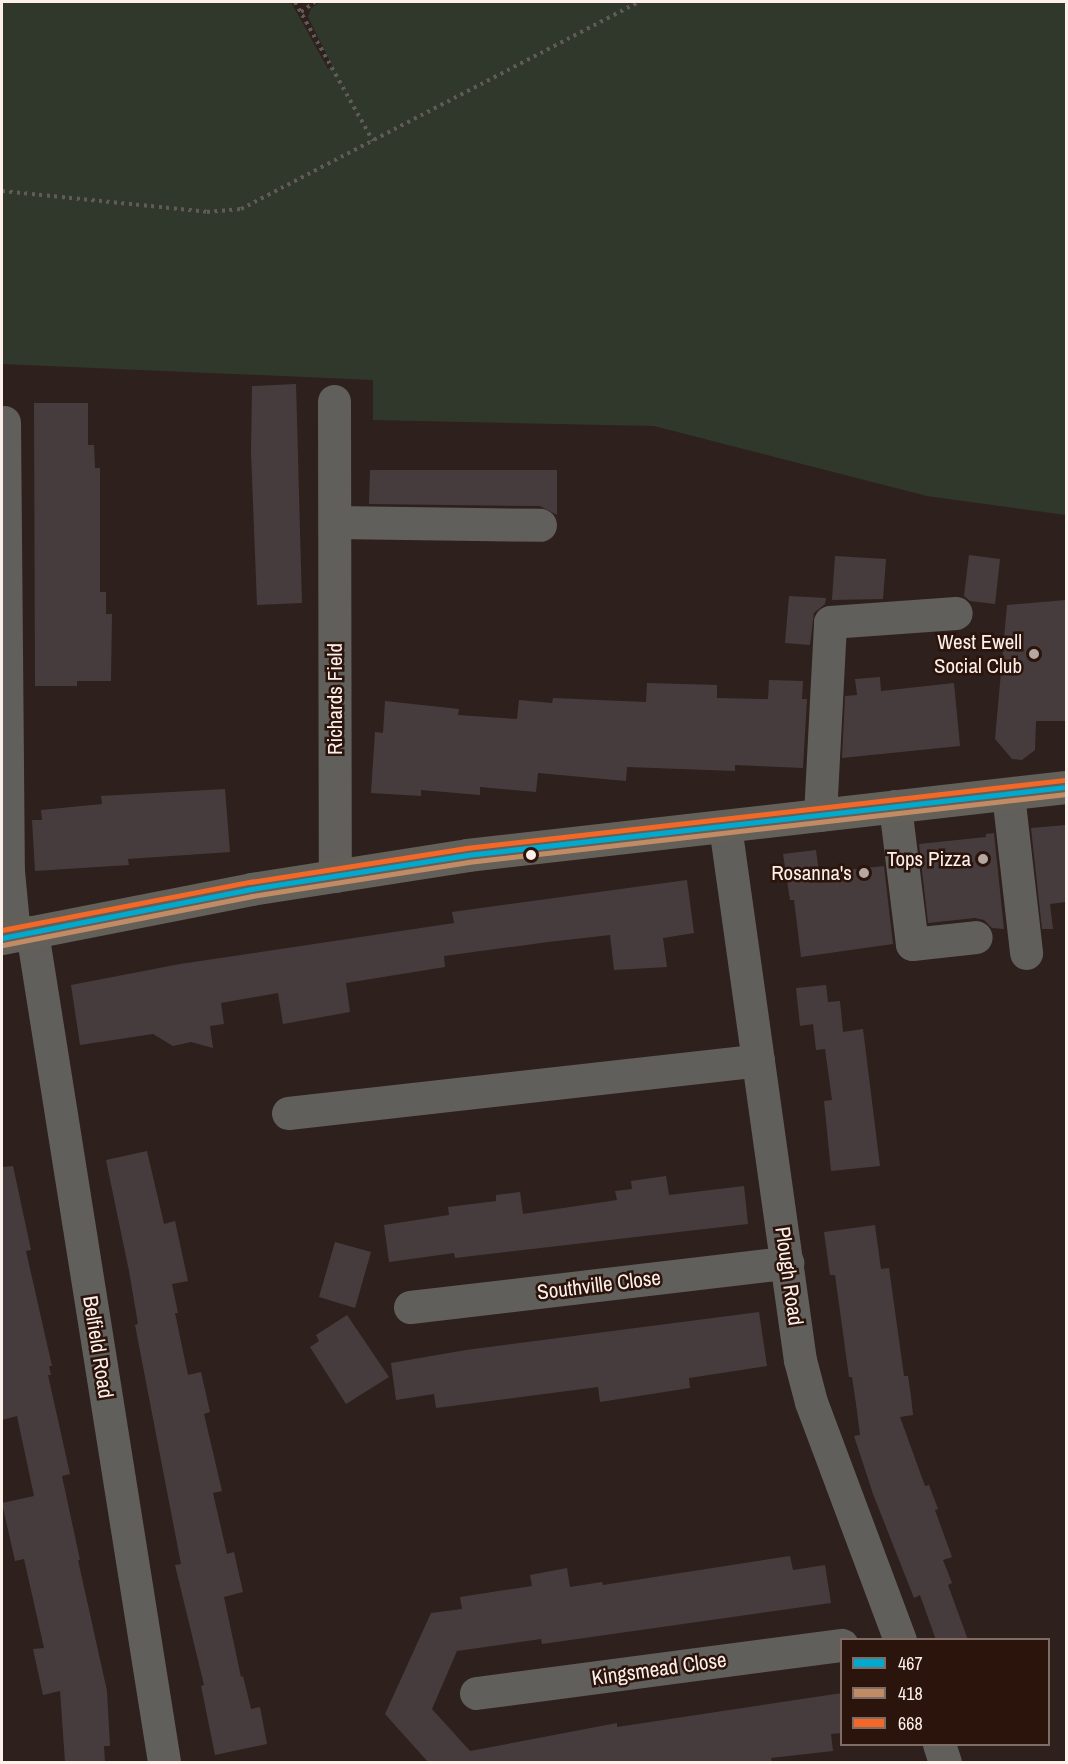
<!DOCTYPE html>
<html>
<head>
<meta charset="utf-8">
<style>
	body { margin:0 }
	#map { position:relative; width:1068px; height:1764px; overflow:hidden; background:#2e201c; font-family:"Archivo Narrow",sans-serif }
	div>[style] { position:absolute }
	.green>* { inset:0; background:#30382c }
	.building>* { inset:0; background:#473c3d }
	.path>* { height:4px; margin-top:-2px; transform-origin:0; background:repeating-linear-gradient(90deg,#605b57 0 3px,transparent 0 7.5px) }
	.minor>* { height:33px; margin:-16.5px; padding:0 16.5px; transform-origin:16.5px; border-radius:16.5px; background:#605f5b }
	.major>* { height:33px; margin:-16.5px; padding:0 16.5px; transform-origin:16.5px; border-radius:16.5px; background:#635f59 }
	.bus-1>* { height:4.5px; margin:-2.25px; padding:0 2.25px; transform-origin:2.25px; border-radius:2.25px; background:#00a9ce }
	.bus-2>* { height:4.5px; margin:-2.25px; padding:0 2.25px; transform-origin:2.25px; border-radius:2.25px; background:#c18c65 }
	.bus-3>* { height:4.5px; margin:-2.25px; padding:0 2.25px; transform-origin:2.25px; border-radius:2.25px; background:#f36827 }
	.dots>* { width:16px; height:16px; translate:-50% -50%; box-sizing:border-box; border:3px solid #2b140b; border-radius:50% }
	span { translate:-50% -50%; white-space:nowrap; text-align:center; line-height:1.15; -webkit-text-stroke:5px #2b140b; paint-order:stroke }
	.poi-label { font-size:21px; color:#fdefea }
	.right { translate:-100% -50%; text-align:right }
	.street-label { font-size:21px; color:#fdefea }
	.frame { position:absolute; inset:0; border:3px solid #fdefea; pointer-events:none }
	.legend { position:absolute; left:840px; top:1638px; width:210px; height:108px; box-sizing:border-box; background:#2b140b; border:2px solid #7f6c64; margin:0; padding:8px 10px; list-style:none; font-size:18px; color:#fdefea }
	.legend li { display:flex; align-items:center; gap:12px; height:30px }
	.legend b { width:30px; border:2px solid #7f6c64 }
</style>
</head>
<body>
<div id="map">
	<div class="green">
		<i style="clip-path:polygon(2px 2px,291px 2px,328px 69px,332px 65px,308px 17px,311px 8px,321px 2px,1066px 2px,1066px 515px,927px 496px,654px 426px,373px 420px,373px 380px,2px 364px)"></i>
	</div>
	<div class="building">
		<i style="clip-path:polygon(296px 384px,302px 603px,257px 605px,251px 452px,252px 386px)"></i>
		<i style="clip-path:polygon(34px 403px,88px 403px,88px 445px,94px 445px,95px 468px,100px 468px,100px 592px,106px 592px,106px 614px,112px 614px,111px 681px,77px 681px,77px 686px,35px 686px)"></i>
		<i style="clip-path:polygon(370px 470px,557px 470px,557px 515px,540px 506px,369px 504px)"></i>
		<i style="clip-path:polygon(969px 555px,1000px 559px,995px 604px,970px 601px,964px 596px)"></i>
		<i style="clip-path:polygon(835px 556px,886px 559px,883px 599px,832px 600px)"></i>
		<i style="clip-path:polygon(789px 596px,826px 598px,825px 604px,814px 613px,810px 645px,785px 643px)"></i>
		<i style="clip-path:polygon(1066px 600px,1066px 721px,1036px 721px,1035px 750px,1022px 760px,1012px 759px,995px 739px,1007px 605px)"></i>
		<i style="clip-path:polygon(880px 677px,881px 691px,954px 683px,960px 746px,842px 758px,845px 696px,857px 695px,855px 679px)"></i>
		<i style="clip-path:polygon(769px 680px,803px 681px,802px 699px,807px 699px,803px 768px,735px 765px,735px 771px,627px 767px,626px 781px,538px 773px,536px 792px,480px 787px,480px 795px,421px 790px,421px 796px,371px 793px,375px 732px,383px 733px,385px 701px,459px 709px,458px 715px,517px 719px,519px 700px,552px 703px,553px 698px,646px 702px,647px 683px,717px 685px,717px 698px,768px 699px)"></i>
		<i style="clip-path:polygon(225px 789px,230px 852px,128px 859px,129px 865px,35px 871px,32px 820px,42px 820px,41px 810px,102px 804px,101px 796px)"></i>
		<i style="clip-path:polygon(1066px 825px,1066px 902px,1050px 904px,1053px 929px,1042px 929px,1031px 828px)"></i>
		<i style="clip-path:polygon(994px 833px,1004px 929px,992px 928px,984px 920px,975px 918px,928px 923px,919px 844px,986px 837px,986px 834px)"></i>
		<i style="clip-path:polygon(816px 850px,819px 873px,884px 866px,893px 944px,801px 957px,794px 900px,790px 900px,783px 854px)"></i>
		<i style="clip-path:polygon(687px 880px,694px 933px,663px 938px,667px 967px,614px 970px,610px 935px,548px 942px,444px 956px,445px 967px,346px 983px,350px 1012px,283px 1024px,278px 993px,221px 1003px,224px 1024px,210px 1026px,213px 1048px,191px 1042px,173px 1046px,153px 1034px,80px 1045px,71px 985px,180px 964px,454px 923px,452px 912px)"></i>
		<i style="clip-path:polygon(826px 985px,828px 1002px,840px 1001px,843px 1032px,863px 1029px,880px 1166px,831px 1171px,824px 1101px,832px 1100px,825px 1049px,816px 1050px,813px 1024px,800px 1026px,796px 988px)"></i>
		<i style="clip-path:polygon(147px 1151px,164px 1224px,175px 1221px,188px 1281px,172px 1284px,178px 1313px,175px 1313px,188px 1375px,201px 1372px,210px 1412px,204px 1414px,222px 1491px,213px 1493px,227px 1554px,234px 1552px,243px 1592px,224px 1597px,241px 1677px,243px 1676px,251px 1709px,260px 1707px,267px 1744px,215px 1755px,201px 1686px,204px 1685px,175px 1565px,181px 1564px,135px 1325px,138px 1324px,129px 1271px,106px 1160px)"></i>
		<i style="clip-path:polygon(13px 1166px,31px 1250px,26px 1251px,52px 1366px,49px 1366px,51px 1375px,48px 1375px,70px 1474px,62px 1476px,80px 1560px,78px 1560px,107px 1691px,110px 1746px,104px 1746px,105px 1762px,65px 1762px,60px 1691px,43px 1695px,33px 1649px,44px 1648px,24px 1559px,15px 1561px,2px 1503px,34px 1496px,17px 1416px,2px 1420px,2px 1167px)"></i>
		<i style="clip-path:polygon(666px 1176px,669px 1195px,744px 1186px,748px 1224px,455px 1258px,454px 1253px,389px 1262px,384px 1225px,449px 1215px,448px 1207px,496px 1201px,496px 1195px,520px 1192px,523px 1214px,617px 1200px,615px 1191px,632px 1189px,631px 1181px)"></i>
		<i style="clip-path:polygon(875px 1225px,881px 1269px,889px 1268px,904px 1376px,908px 1376px,911px 1396px,913px 1415px,900px 1417px,925px 1486px,929px 1485px,938px 1509px,935px 1510px,952px 1557px,943px 1560px,952px 1583px,948px 1585px,968px 1640px,936px 1640px,920px 1595px,914px 1598px,873px 1494px,854px 1436px,860px 1435px,856px 1404px,852px 1377px,849px 1377px,835px 1275px,830px 1275px,824px 1232px)"></i>
		<i style="clip-path:polygon(335px 1242px,371px 1252px,355px 1308px,319px 1297px)"></i>
		<i style="clip-path:polygon(759px 1312px,767px 1366px,689px 1378px,690px 1388px,600px 1402px,598px 1387px,436px 1408px,434px 1394px,396px 1400px,391px 1363px,466px 1350px)"></i>
		<i style="clip-path:polygon(347px 1315px,389px 1377px,346px 1404px,310px 1347px,319px 1341px,316px 1335px)"></i>
		<i style="clip-path:polygon(790px 1556px,793px 1570px,825px 1565px,831px 1603px,542px 1644px,541px 1639px,457px 1651px,432px 1709px,470px 1751px,617px 1723px,617px 1727px,842px 1693px,842px 1733px,831px 1734px,833px 1751px,771px 1758px,772px 1762px,428px 1762px,385px 1714px,431px 1613px,462px 1609px,460px 1597px,532px 1586px,530px 1575px,567px 1568px,570px 1587px,602px 1582px,603px 1585px)"></i>
	</div>
	<div class="path">
		<i style="left:295px;top:2px;width:159px;rotate:60.7deg"></i>
		<i style="left:301px;top:12px;width:17px;rotate:-36deg"></i>
		<i style="left:2px;top:191px;width:206px;rotate:5.8deg"></i>
		<i style="left:207px;top:212px;width:34px;rotate:-5deg"></i>
		<i style="left:241px;top:209px;width:449px;rotate:-27.5deg"></i>
	</div>
	<div class="minor">
		<i style="left:334px;top:401px;width:475px;rotate:89.9deg"></i>
		<i style="left:4px;top:422px;width:449px;rotate:89.5deg"></i>
		<i style="left:8px;top:871px;width:64px;rotate:84.6deg"></i>
		<i style="left:335px;top:522px;width:205px;rotate:0.8deg"></i>
		<i style="left:1008px;top:794px;width:160px;rotate:83.5deg"></i>
		<i style="left:895px;top:806px;width:139px;rotate:83deg"></i>
		<i style="left:912px;top:944px;width:64px;rotate:-6.2deg"></i>
		<i style="left:820px;top:815px;width:193px;rotate:-87deg"></i>
		<i style="left:830px;top:622px;width:126px;rotate:-4.1deg"></i>
		<i style="left:725px;top:826px;width:539px;rotate:82.01deg"></i>
		<i style="left:800px;top:1360px;width:43px;rotate:75.3deg"></i>
		<i style="left:811px;top:1402px;width:254px;rotate:69.5deg"></i>
		<i style="left:32px;top:932px;width:840px;rotate:80.96deg"></i>
		<i style="left:288px;top:1113px;width:473px;rotate:-6.4deg"></i>
		<i style="left:410px;top:1307px;width:380px;rotate:-6.7deg"></i>
		<i style="left:476px;top:1693px;width:369px;rotate:-7.5deg"></i>
		<i style="left:939px;top:1744px;width:19px;rotate:72deg"></i>
	</div>
	<div class="major">
		<i style="left:2px;top:938px;width:254px;rotate:-11.1deg"></i>
		<i style="left:251px;top:889px;width:219px;rotate:-8.9deg"></i>
		<i style="left:467px;top:855px;width:603px;rotate:-6.48deg"></i>
	</div>
	<div class="bus-1">
		<i style="left:2px;top:938px;width:254px;rotate:-11.1deg"></i>
		<i style="left:251px;top:889px;width:219px;rotate:-8.9deg"></i>
		<i style="left:467px;top:855px;width:603px;rotate:-6.48deg"></i>
	</div>
	<div class="bus-2">
		<i style="left:3px;top:945px;width:254px;rotate:-11.1deg"></i>
		<i style="left:252px;top:896px;width:219px;rotate:-8.9deg"></i>
		<i style="left:468px;top:862px;width:602px;rotate:-6.49deg"></i>
	</div>
	<div class="bus-3">
		<i style="left:2px;top:930px;width:253px;rotate:-11deg"></i>
		<i style="left:250px;top:882px;width:219px;rotate:-8.9deg"></i>
		<i style="left:466px;top:848px;width:603px;rotate:-6.48deg"></i>
	</div>
	<div class="dots">
		<i style="left:1034px;top:654px;background:#b5a7a2"></i>
		<i style="left:531px;top:855px;background:#fdefea"></i>
		<i style="left:983px;top:859px;background:#b5a7a2"></i>
		<i style="left:864px;top:873px;background:#b5a7a2"></i>
	</div>
	<div class="poi-label">
		<span class="right" style="left:1022px;top:654px">West Ewell<br>Social Club</span>
		<span class="right" style="left:971px;top:859px">Tops Pizza</span>
		<span class="right" style="left:852px;top:873px">Rosanna's</span>
	</div>
	<div class="street-label">
		<span style="left:335px;top:699px;rotate:-90deg">Richards Field</span>
		<span style="left:789px;top:1276px;rotate:82deg">Plough Road</span>
		<span style="left:599px;top:1285px;rotate:-7deg">Southville Close</span>
		<span style="left:98px;top:1347px;rotate:81deg">Belfield Road</span>
		<span style="left:659px;top:1669px;rotate:-8deg">Kingsmead Close</span>
	</div>
	<div class="frame"></div>
	<ul class="legend">
	<li><b style="height:8px;background:#00a9ce"></b>467</li>
	<li><b style="height:8px;background:#c18c65"></b>418</li>
	<li><b style="height:8px;background:#f36827"></b>668</li>
	</ul>
</div>
</body>
</html>
